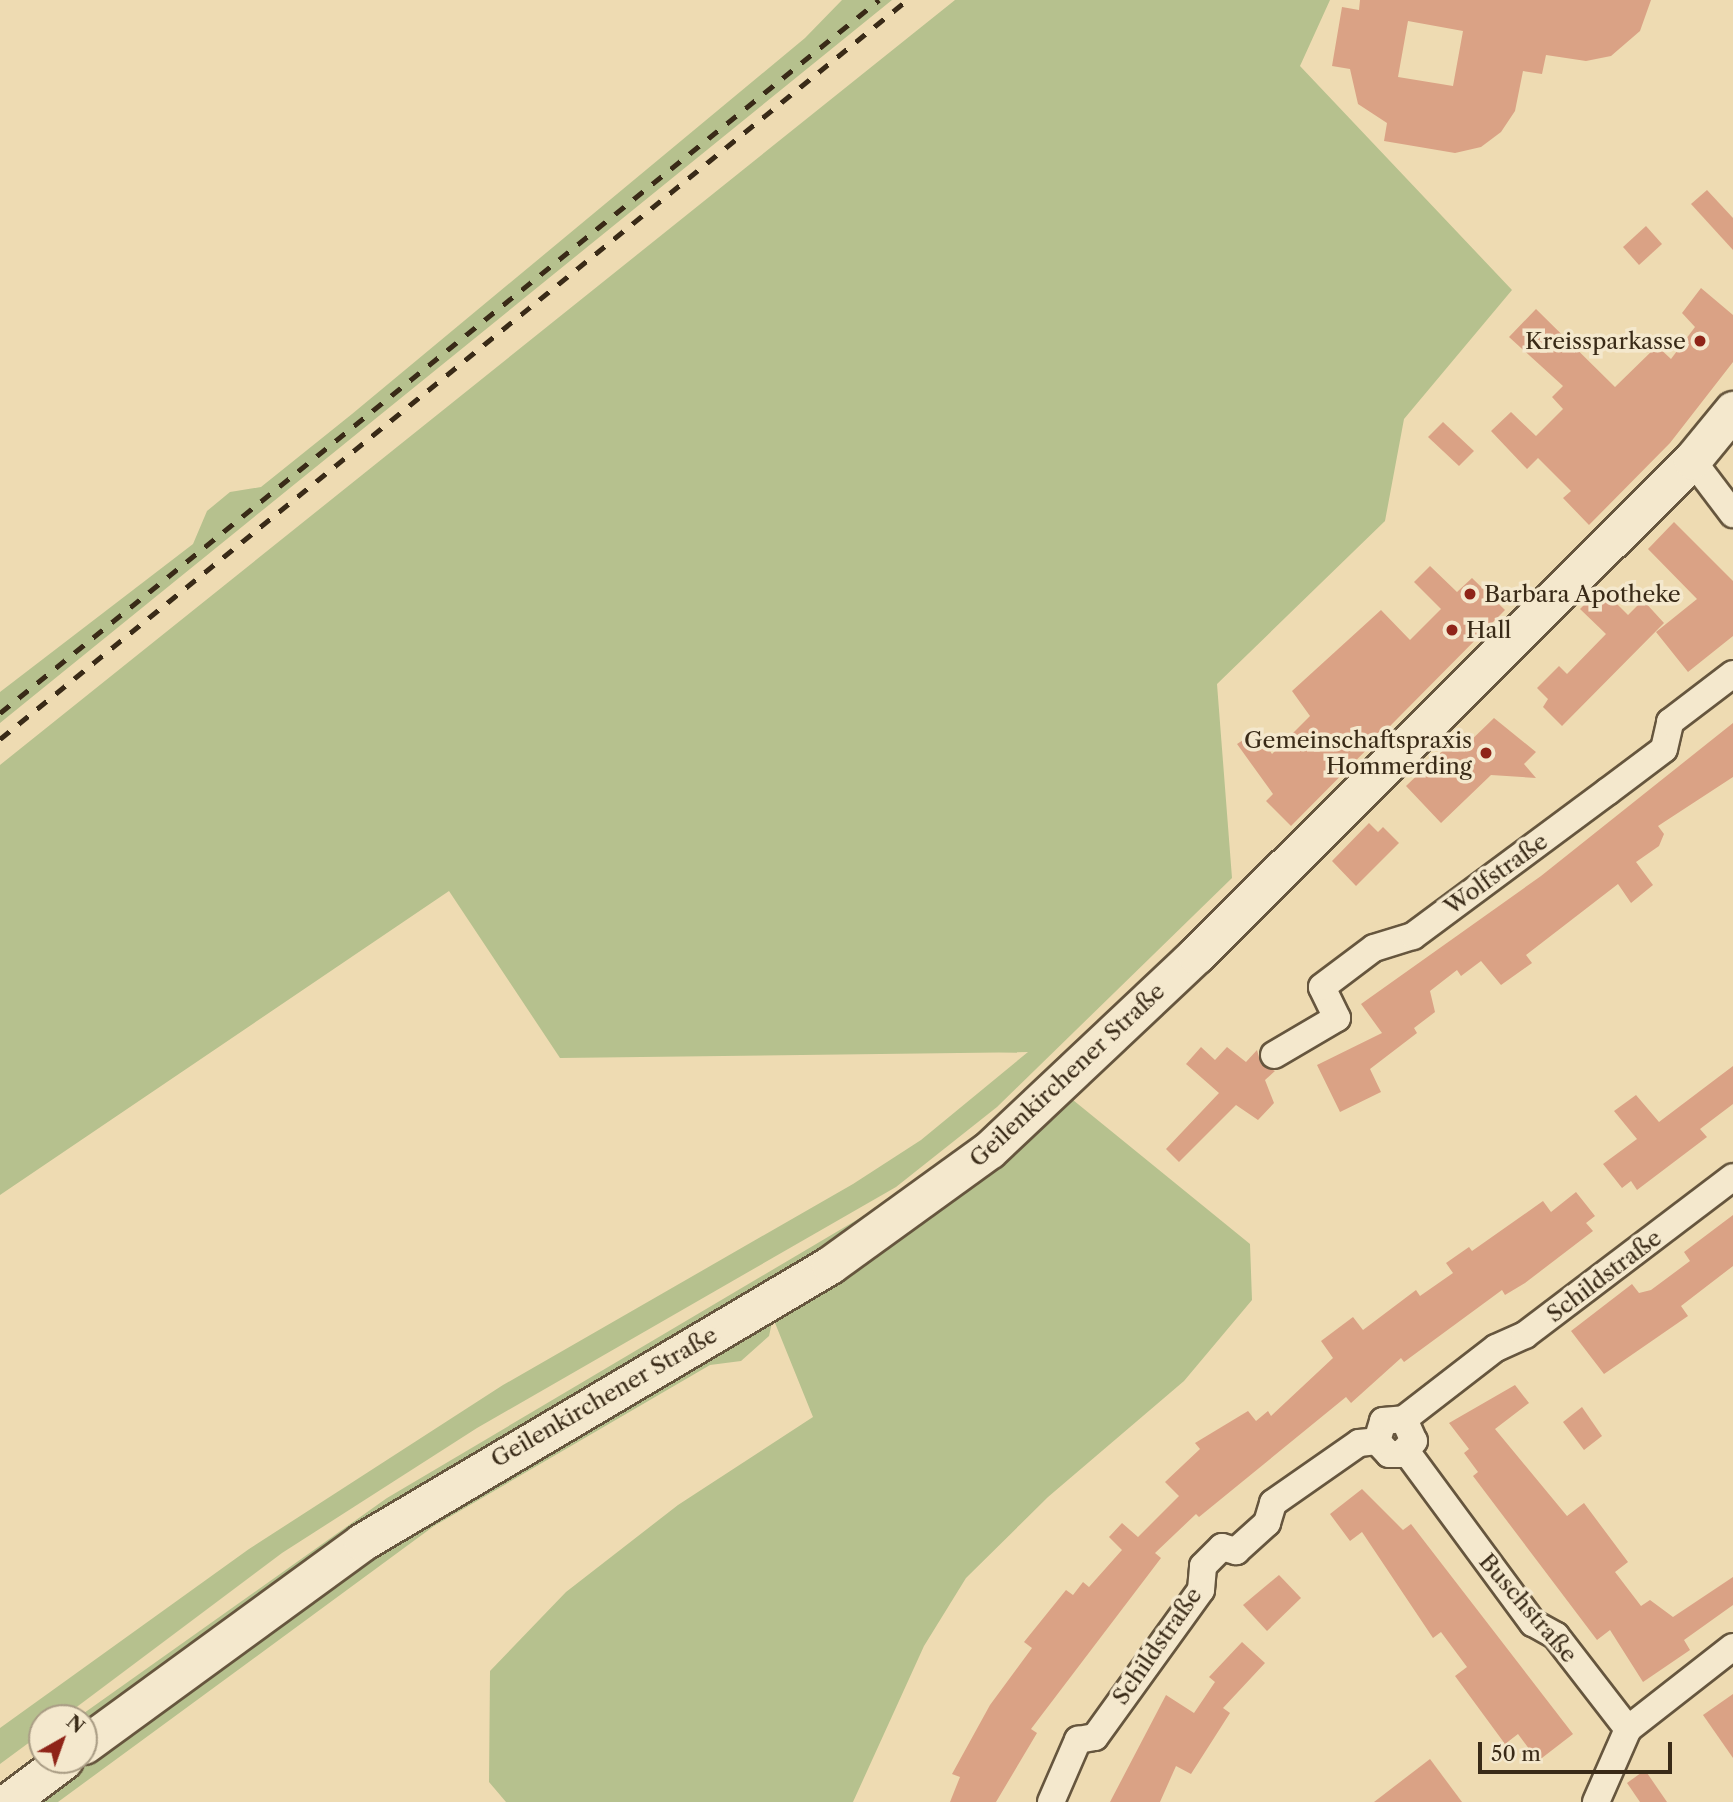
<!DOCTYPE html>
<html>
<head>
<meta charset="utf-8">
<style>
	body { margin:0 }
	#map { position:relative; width:1733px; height:1802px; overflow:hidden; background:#eedbb2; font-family:"Libre Caslon Text",serif }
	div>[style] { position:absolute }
	.green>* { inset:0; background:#b6c18e }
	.building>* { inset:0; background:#daa285 }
	.roads { filter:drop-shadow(2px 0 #66563e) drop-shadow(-2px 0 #66563e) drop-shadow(0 2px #66563e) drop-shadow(0 -2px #66563e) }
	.minor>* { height:26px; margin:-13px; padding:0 13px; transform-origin:13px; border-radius:13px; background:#f4e8cd }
	.secondary>* { height:37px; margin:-18.5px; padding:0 18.5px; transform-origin:18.5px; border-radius:18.5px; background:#f4e8cd }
	.rail>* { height:5px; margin-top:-2.5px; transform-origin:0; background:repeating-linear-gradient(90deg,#392a17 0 12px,transparent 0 24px) }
	.dots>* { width:19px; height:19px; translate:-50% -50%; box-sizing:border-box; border:4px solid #f4e8cd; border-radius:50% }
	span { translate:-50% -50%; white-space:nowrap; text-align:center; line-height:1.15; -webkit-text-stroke:7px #f4e8cd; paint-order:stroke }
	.poi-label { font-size:23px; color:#392a17 }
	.right { translate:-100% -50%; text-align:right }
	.left { translate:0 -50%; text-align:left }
	.street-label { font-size:23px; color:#392a17 }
	.north { position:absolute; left:28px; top:1704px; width:70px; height:70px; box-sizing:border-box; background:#f4e8cd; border:2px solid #a99c84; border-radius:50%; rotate:40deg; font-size:19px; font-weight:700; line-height:28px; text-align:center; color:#392a17 }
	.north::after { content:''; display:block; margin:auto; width:24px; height:32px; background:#8f2418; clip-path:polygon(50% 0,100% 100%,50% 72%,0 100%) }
	.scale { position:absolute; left:1478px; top:1742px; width:194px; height:32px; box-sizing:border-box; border:4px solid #392a17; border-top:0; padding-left:9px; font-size:21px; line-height:24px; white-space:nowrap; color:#392a17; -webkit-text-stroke:5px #f4e8cd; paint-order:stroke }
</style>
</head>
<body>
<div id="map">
	<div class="green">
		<i style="clip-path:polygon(842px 0,892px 0,0 723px,0 692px,193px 544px,207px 511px,230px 492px,261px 487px,352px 414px,805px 38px)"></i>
		<i style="clip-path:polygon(955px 0,1330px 0,1300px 66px,1512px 290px,1404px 419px,1385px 521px,1217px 684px,1232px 878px,997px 1107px,896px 1187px,477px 1428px,282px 1553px,62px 1718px,42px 1718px,42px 1733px,0 1764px,0 1728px,249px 1549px,503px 1385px,853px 1184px,921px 1140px,1028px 1052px,560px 1058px,449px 891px,0 1195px,0 765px)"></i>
		<i style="clip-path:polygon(1061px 1054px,1066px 1060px,1018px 1108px,912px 1195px,407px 1496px,242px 1605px,84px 1725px,84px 1718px,77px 1718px,387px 1498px,909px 1189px,981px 1134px)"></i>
		<i style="clip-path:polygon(1073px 1100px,1250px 1244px,1252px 1300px,1184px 1381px,1048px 1497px,966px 1578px,924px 1646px,853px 1802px,506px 1802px,489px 1782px,490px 1671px,566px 1592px,678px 1505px,813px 1417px,773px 1318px,769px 1336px,741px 1361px,710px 1365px,434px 1526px,58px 1802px,27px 1802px,371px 1551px,870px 1258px,965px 1190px)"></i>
	</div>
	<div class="building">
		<i style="clip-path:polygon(evenodd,1360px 0,1651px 0,1640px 31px,1611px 56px,1586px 61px,1546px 55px,1542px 74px,1523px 71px,1515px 111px,1501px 132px,1481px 147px,1455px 153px,1384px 141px,1387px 123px,1358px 104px,1350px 69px,1332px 66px,1342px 7px,1359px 10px,1360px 0,1408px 21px,1463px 31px,1453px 86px,1398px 77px,1408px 21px)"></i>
		<i style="clip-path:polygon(1707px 190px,1733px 218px,1733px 250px,1691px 204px)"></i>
		<i style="clip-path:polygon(1646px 226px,1662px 244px,1639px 265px,1623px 247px)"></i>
		<i style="clip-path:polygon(1701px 288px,1733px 315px,1733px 362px,1670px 443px,1589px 525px,1563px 498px,1571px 491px,1538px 458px,1527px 469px,1491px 431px,1511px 412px,1536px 436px,1563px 409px,1552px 397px,1563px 386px,1509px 337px,1536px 309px,1615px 387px,1657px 346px,1671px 359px,1695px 327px,1682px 313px)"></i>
		<i style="clip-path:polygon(1443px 422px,1474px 451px,1459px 466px,1428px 437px)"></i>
		<i style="clip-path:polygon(1674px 522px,1733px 581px,1733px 636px,1688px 672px,1656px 632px,1697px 599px,1648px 549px)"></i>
		<i style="clip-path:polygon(1430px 566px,1457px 592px,1472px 578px,1505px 610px,1291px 826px,1266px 801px,1273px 794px,1237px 744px,1257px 731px,1272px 754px,1310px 716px,1292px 691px,1381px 610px,1410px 640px,1441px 609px,1414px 582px)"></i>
		<i style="clip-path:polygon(1601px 588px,1628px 615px,1643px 600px,1664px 623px,1562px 726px,1543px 707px,1548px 699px,1537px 688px,1559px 666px,1567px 674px,1606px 634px,1580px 609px)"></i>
		<i style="clip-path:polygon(1494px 718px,1536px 752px,1524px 764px,1536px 778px,1491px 775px,1441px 823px,1406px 786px,1453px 741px,1461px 750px)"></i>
		<i style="clip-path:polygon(1733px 723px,1733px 777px,1658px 826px,1664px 834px,1659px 846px,1636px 862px,1653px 885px,1631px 903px,1618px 884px,1526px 955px,1532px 963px,1501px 985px,1481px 961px,1461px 976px,1457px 970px,1430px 991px,1435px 1012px,1414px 1028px,1417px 1033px,1370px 1069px,1381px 1092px,1340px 1112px,1317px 1065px,1382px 1033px,1361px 1004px,1541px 876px)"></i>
		<i style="clip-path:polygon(1369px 823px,1378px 832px,1383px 827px,1399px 843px,1356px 886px,1332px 861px)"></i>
		<i style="clip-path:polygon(1201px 1047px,1215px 1060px,1227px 1047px,1246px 1062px,1257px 1050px,1261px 1064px,1275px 1071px,1265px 1080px,1274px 1103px,1258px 1120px,1236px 1105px,1179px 1162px,1166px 1149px,1219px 1093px,1186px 1064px)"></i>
		<i style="clip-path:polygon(1733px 1066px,1733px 1104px,1700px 1129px,1707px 1137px,1637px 1190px,1631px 1181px,1622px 1188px,1603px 1164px,1637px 1139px,1614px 1111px,1636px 1095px,1659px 1122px)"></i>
		<i style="clip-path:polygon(1576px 1192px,1595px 1216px,1586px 1223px,1593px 1231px,1525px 1283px,1505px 1295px,1502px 1290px,1404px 1362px,1401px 1358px,1351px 1403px,1346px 1397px,1199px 1517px,1196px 1514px,1155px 1553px,1161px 1558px,1031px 1729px,1037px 1733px,996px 1802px,950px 1802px,960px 1777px,952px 1774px,990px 1705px,1032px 1648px,1024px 1642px,1066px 1590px,1073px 1595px,1083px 1582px,1089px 1587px,1122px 1550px,1109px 1537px,1122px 1523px,1138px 1537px,1179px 1496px,1165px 1482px,1200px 1449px,1195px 1443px,1248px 1411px,1256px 1421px,1268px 1411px,1271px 1416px,1333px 1358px,1321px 1341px,1353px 1317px,1363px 1330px,1416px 1290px,1420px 1296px,1453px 1273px,1446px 1263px,1469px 1247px,1472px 1251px,1543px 1201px,1551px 1212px)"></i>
		<i style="clip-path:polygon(1733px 1215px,1733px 1266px,1681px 1306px,1688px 1316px,1604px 1374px,1571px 1331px,1632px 1284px,1639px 1293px,1651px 1290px,1690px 1261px,1684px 1252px)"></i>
		<i style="clip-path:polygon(1515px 1385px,1529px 1403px,1495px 1429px,1567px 1516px,1584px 1503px,1628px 1562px,1615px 1572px,1641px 1606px,1650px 1600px,1673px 1617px,1733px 1577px,1733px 1605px,1684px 1640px,1690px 1650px,1643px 1682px,1610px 1630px,1597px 1640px,1473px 1476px,1478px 1472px,1464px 1453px,1469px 1449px,1449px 1423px)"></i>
		<i style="clip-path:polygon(1582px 1407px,1602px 1436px,1584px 1450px,1563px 1422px)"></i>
		<i style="clip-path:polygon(1362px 1489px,1403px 1530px,1411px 1524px,1573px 1734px,1538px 1761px,1518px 1734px,1505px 1744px,1455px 1676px,1467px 1667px,1441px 1632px,1433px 1638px,1362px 1532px,1350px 1541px,1330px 1514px)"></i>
		<i style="clip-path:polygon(1279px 1575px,1301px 1598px,1267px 1631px,1243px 1605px)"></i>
		<i style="clip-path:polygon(1242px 1642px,1265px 1663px,1223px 1708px,1230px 1713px,1191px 1774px,1176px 1766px,1160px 1802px,1110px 1802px,1166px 1695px,1194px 1713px,1215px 1682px,1209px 1677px)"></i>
		<i style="clip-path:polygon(1733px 1694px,1733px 1758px,1703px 1715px)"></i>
		<i style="clip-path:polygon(1430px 1759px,1462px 1802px,1374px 1802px)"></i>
		<i style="clip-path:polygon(1645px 1770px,1667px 1802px,1640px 1802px,1627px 1783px)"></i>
	</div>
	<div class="roads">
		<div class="minor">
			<i style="left:1692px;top:460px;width:68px;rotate:52.8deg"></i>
			<i style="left:1274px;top:1055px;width:73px;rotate:-30.4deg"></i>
			<i style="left:1337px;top:1018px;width:34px;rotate:-116deg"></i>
			<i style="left:1322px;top:987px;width:65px;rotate:-36.9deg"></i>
			<i style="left:1374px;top:948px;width:41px;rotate:-17.1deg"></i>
			<i style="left:1413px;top:936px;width:242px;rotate:-36.6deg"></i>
			<i style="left:1607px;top:792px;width:71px;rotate:-37deg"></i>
			<i style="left:1664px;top:749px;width:28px;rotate:-77deg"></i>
			<i style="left:1670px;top:722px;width:79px;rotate:-37.3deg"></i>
			<i style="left:1404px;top:1419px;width:24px;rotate:66deg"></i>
			<i style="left:1414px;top:1441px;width:18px;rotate:135deg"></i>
			<i style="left:1401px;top:1454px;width:12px;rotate:180deg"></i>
			<i style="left:1389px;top:1454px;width:18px;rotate:-133deg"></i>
			<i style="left:1377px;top:1441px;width:21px;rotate:-73deg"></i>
			<i style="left:1383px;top:1421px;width:21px;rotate:-5deg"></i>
			<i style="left:1404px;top:1419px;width:116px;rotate:-37.7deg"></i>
			<i style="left:1496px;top:1348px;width:32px;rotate:-24deg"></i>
			<i style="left:1525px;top:1335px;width:261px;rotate:-37.2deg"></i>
			<i style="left:1406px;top:1451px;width:214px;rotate:53.6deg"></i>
			<i style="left:1533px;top:1623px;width:26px;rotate:29deg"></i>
			<i style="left:1556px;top:1636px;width:118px;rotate:52.3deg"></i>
			<i style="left:1051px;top:1802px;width:68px;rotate:-66.5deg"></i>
			<i style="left:1078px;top:1740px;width:17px;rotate:-10deg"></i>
			<i style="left:1095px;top:1737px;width:181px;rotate:-54.2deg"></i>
			<i style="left:1201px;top:1590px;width:24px;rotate:-85deg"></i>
			<i style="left:1203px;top:1566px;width:27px;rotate:-45deg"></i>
			<i style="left:1222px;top:1547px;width:15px;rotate:16deg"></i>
			<i style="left:1236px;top:1551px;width:42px;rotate:-42.1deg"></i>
			<i style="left:1267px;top:1523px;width:21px;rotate:-73deg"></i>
			<i style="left:1273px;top:1503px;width:105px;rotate:-34.9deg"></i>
			<i style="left:1359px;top:1443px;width:18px;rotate:-6deg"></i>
			<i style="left:1596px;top:1802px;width:80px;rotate:-66.3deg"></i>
			<i style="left:1628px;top:1729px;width:133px;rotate:-38deg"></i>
		</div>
		<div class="secondary">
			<i style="left:84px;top:1745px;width:344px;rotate:-36.1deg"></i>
			<i style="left:362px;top:1542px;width:544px;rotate:-30.62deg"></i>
			<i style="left:830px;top:1265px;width:196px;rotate:-35.9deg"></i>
			<i style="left:989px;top:1150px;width:284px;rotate:-43.3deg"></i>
			<i style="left:1196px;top:955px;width:701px;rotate:-44.94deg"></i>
			<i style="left:1692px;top:460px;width:65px;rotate:-50.6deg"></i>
			<i style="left:8px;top:1802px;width:70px;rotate:-36.9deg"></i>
		</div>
	</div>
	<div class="rail">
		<i style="left:0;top:713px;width:1132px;rotate:-39.05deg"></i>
		<i style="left:0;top:739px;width:1170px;rotate:-39.17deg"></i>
	</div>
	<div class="dots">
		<i style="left:1700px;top:341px;background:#8f2418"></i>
		<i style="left:1470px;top:594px;background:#8f2418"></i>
		<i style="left:1452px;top:630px;background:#8f2418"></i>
		<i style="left:1486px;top:753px;background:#8f2418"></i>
	</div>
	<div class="poi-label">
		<span class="right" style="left:1686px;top:341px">Kreissparkasse</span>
		<span class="left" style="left:1484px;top:594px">Barbara Apotheke</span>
		<span class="left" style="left:1466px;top:630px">Hall</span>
		<span class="right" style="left:1472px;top:753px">Gemeinschaftspraxis<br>Hommerding</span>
	</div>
	<div class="street-label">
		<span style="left:1496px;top:874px;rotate:-36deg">Wolfstraße</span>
		<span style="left:1067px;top:1075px;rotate:-43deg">Geilenkirchener Straße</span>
		<span style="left:1604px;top:1276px;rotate:-37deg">Schildstraße</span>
		<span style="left:604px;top:1397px;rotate:-30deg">Geilenkirchener Straße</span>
		<span style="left:1528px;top:1608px;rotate:49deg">Buschstraße</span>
		<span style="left:1157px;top:1646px;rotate:-55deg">Schildstraße</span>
	</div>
	<div class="north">N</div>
	<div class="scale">50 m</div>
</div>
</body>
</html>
